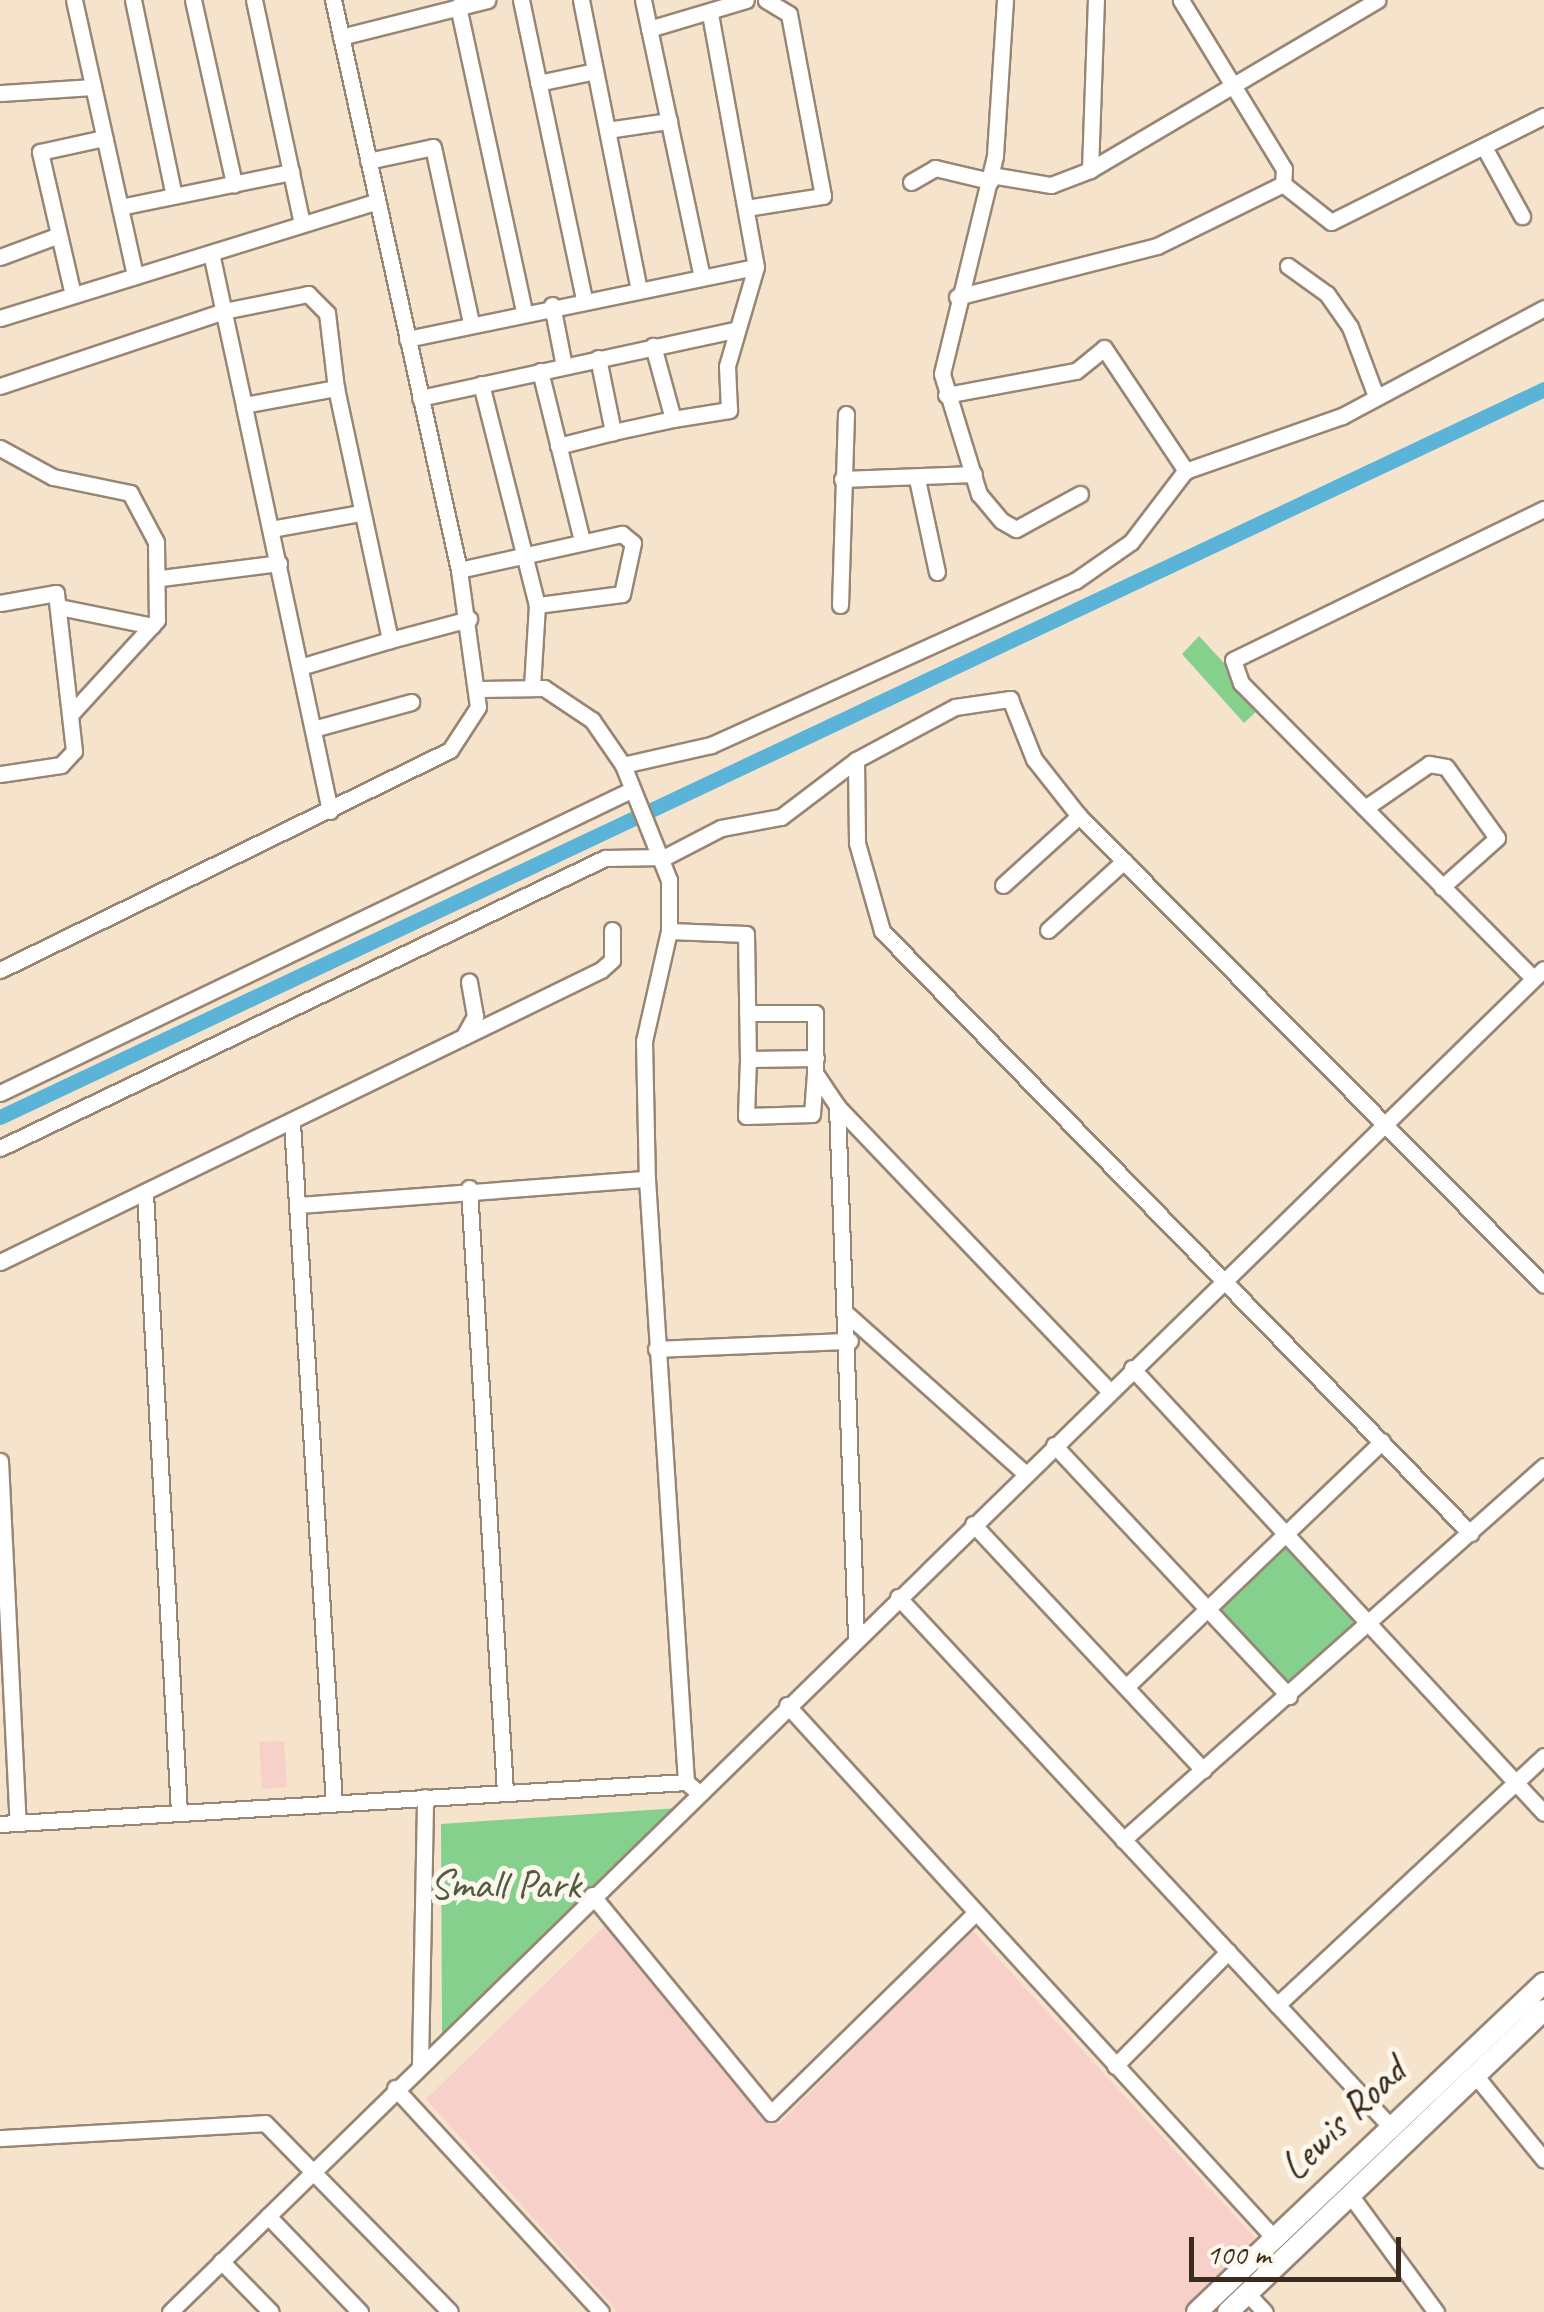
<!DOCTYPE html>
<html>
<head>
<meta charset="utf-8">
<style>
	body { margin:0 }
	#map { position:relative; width:1544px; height:2312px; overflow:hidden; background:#f6e3cc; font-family:Caveat,sans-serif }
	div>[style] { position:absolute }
	.built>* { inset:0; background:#f7d0ca }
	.green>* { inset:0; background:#85d08d }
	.canal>* { height:15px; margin:-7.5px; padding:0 7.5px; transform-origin:7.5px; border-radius:7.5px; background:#5bb4d8 }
	.roads { filter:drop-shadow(2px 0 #988675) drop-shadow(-2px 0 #988675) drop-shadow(0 2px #988675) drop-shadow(0 -2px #988675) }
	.minor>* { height:15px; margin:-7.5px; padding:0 7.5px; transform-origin:7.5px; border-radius:7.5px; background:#fff }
	.major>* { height:20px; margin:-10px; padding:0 10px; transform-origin:10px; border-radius:10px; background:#fff }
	span { translate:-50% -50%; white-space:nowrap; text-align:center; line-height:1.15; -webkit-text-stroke:10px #fbf7ec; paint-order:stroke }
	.park-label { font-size:42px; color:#515c3f }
	.street-label { font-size:42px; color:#3b2a1e }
	.scale { position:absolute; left:1189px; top:2237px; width:212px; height:45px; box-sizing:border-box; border:5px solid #3b2a1e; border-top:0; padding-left:12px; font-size:30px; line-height:35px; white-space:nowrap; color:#3b2a1e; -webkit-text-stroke:8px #fbf7ec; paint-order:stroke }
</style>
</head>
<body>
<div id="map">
	<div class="built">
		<i style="clip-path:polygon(284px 1741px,287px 1787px,262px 1789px,259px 1742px)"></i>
		<i style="clip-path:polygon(608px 1923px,778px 2125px,971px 1929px,1258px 2241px,1185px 2312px,618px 2312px,426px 2099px)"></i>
	</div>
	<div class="green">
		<i style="clip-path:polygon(1199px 636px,1263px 705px,1244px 723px,1182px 654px)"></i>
		<i style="clip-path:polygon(1284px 1532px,1369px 1624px,1289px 1696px,1208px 1605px)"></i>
		<i style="clip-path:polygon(678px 1808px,442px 2035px,441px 1824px)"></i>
	</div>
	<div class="canal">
		<i style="left:0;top:1117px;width:1707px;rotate:-25.24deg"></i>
	</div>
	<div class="roads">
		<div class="minor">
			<i style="left:74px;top:0;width:283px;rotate:77.5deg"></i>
			<i style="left:133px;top:0;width:200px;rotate:78.2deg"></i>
			<i style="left:193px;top:0;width:189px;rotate:77.4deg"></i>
			<i style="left:254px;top:0;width:229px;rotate:77.9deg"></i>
			<i style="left:521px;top:0;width:306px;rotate:78.1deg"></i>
			<i style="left:581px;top:0;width:295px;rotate:78.7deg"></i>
			<i style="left:643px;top:0;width:283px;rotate:78deg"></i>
			<i style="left:1005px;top:0;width:156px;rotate:93.7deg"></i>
			<i style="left:995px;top:156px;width:224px;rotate:103.7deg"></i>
			<i style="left:942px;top:374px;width:126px;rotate:72.9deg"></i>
			<i style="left:979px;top:494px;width:35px;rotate:50deg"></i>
			<i style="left:1002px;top:521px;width:16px;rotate:30deg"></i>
			<i style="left:1016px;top:529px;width:73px;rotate:-28.7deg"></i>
			<i style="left:458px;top:6px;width:312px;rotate:77.8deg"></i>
			<i style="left:649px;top:29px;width:101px;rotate:-16.6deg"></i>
			<i style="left:341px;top:37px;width:151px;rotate:-14.2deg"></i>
			<i style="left:538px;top:83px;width:58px;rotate:-11.9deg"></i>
			<i style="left:0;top:93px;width:93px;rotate:-3.7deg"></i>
			<i style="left:607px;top:130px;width:63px;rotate:-8.3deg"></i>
			<i style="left:1484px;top:147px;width:79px;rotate:61.2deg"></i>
			<i style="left:368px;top:161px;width:66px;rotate:-12.2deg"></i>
			<i style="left:433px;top:147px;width:180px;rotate:77.8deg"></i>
			<i style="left:1090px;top:170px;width:170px;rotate:-88deg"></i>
			<i style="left:991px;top:175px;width:61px;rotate:9.5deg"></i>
			<i style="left:1051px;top:185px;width:42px;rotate:-21deg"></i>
			<i style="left:1090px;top:170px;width:334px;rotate:-30.6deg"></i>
			<i style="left:911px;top:182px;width:28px;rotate:-30deg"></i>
			<i style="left:935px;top:168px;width:57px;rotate:13.3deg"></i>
			<i style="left:1283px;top:184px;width:61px;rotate:38.4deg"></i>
			<i style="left:1331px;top:222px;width:238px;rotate:-26.5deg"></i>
			<i style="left:120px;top:207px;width:175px;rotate:-11.6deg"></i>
			<i style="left:746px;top:208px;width:78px;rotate:-8.9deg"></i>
			<i style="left:823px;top:196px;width:185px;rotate:-100.6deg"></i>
			<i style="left:789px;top:14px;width:27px;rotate:-149deg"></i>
			<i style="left:211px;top:253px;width:156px;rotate:77.8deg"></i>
			<i style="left:0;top:257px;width:63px;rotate:-20.4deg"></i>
			<i style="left:1288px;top:266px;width:48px;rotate:35.7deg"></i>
			<i style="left:1327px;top:294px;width:40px;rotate:55.1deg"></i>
			<i style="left:1350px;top:327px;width:74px;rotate:69.4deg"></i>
			<i style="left:73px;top:295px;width:147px;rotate:-103deg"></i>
			<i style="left:40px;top:152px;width:66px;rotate:-12.3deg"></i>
			<i style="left:957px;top:297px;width:206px;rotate:-14.3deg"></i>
			<i style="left:1157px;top:246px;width:140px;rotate:-26.2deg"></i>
			<i style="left:1283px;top:184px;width:15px;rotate:-86deg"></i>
			<i style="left:1284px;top:169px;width:198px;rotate:-121.4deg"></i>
			<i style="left:552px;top:305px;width:62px;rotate:78.9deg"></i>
			<i style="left:0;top:318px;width:392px;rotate:-17.2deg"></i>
			<i style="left:407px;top:339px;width:356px;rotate:-11.7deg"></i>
			<i style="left:598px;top:358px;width:76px;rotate:78.5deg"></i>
			<i style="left:613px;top:432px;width:61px;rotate:-12.2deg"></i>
			<i style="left:673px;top:419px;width:76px;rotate:-105.3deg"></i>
			<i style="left:540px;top:371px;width:175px;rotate:76.1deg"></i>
			<i style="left:481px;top:384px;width:228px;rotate:75.8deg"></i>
			<i style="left:0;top:386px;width:236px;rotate:-18.5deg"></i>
			<i style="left:224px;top:311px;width:86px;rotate:-11.4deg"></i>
			<i style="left:308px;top:294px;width:27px;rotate:45deg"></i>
			<i style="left:327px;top:313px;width:76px;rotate:83.2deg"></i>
			<i style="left:946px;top:395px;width:132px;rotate:-10.5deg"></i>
			<i style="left:1076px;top:371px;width:36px;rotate:-39deg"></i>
			<i style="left:1104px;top:348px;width:148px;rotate:56.3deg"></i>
			<i style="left:420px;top:398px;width:322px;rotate:-12.2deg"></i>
			<i style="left:673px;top:419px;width:57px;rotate:-9.1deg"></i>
			<i style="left:729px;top:410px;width:44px;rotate:-92.6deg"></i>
			<i style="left:727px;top:366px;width:103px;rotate:-73.7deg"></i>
			<i style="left:756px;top:267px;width:257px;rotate:-100.3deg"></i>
			<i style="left:558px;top:446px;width:57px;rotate:-14.3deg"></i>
			<i style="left:0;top:448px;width:60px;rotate:28.7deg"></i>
			<i style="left:53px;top:477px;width:79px;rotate:11.7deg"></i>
			<i style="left:130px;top:493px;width:55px;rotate:62deg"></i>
			<i style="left:156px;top:542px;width:78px;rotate:89.3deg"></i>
			<i style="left:157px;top:620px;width:127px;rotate:132.5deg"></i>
			<i style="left:842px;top:479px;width:132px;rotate:-2.2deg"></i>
			<i style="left:917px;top:479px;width:95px;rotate:77.9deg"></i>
			<i style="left:271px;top:529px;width:90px;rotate:-10.2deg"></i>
			<i style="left:459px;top:570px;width:167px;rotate:-12.5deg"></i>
			<i style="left:622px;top:534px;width:14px;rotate:39deg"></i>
			<i style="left:633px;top:543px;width:52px;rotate:102.2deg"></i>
			<i style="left:622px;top:594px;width:86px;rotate:172.6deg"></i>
			<i style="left:537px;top:605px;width:81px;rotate:93.5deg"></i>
			<i style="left:161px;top:578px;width:119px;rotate:-7.2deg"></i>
			<i style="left:0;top:603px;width:57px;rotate:-10.1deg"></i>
			<i style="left:56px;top:593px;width:159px;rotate:83.5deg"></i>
			<i style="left:74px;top:751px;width:19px;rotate:133deg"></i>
			<i style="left:61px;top:765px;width:62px;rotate:171.6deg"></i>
			<i style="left:840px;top:605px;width:191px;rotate:-88.2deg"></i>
			<i style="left:59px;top:607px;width:95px;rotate:11.5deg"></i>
			<i style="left:300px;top:667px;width:94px;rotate:-16.7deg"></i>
			<i style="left:481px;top:689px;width:63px;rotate:-0.9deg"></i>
			<i style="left:544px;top:688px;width:58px;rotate:33.7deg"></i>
			<i style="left:592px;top:720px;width:55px;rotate:55.4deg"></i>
			<i style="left:623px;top:765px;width:124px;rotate:68.2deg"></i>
			<i style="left:669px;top:880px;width:51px;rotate:90deg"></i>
			<i style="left:669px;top:931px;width:113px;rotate:102.8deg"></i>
			<i style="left:644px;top:1041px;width:138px;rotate:88.8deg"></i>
			<i style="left:647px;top:1179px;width:604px;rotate:86.3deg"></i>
			<i style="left:686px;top:1782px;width:16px;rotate:40deg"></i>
			<i style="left:313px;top:729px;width:102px;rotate:-15.4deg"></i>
			<i style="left:856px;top:760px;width:83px;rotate:89.3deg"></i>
			<i style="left:857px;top:843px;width:91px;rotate:74.1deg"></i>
			<i style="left:882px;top:931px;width:842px;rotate:45.67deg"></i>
			<i style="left:623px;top:765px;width:90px;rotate:-12.8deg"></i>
			<i style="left:711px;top:745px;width:399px;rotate:-24.3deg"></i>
			<i style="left:1075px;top:581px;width:68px;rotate:-34.9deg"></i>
			<i style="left:1131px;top:542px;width:89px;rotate:-52.7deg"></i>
			<i style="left:1185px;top:471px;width:166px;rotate:-19.3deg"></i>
			<i style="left:1342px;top:416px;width:229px;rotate:-28.1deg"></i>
			<i style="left:1365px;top:808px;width:78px;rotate:-34.5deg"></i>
			<i style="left:1429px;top:764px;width:17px;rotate:10deg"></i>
			<i style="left:1446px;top:767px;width:87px;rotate:54.3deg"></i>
			<i style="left:1497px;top:838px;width:74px;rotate:138.3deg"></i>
			<i style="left:330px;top:811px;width:415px;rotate:-102deg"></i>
			<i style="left:244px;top:405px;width:94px;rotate:-10.5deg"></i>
			<i style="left:336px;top:388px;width:258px;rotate:77.9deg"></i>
			<i style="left:390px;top:640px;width:82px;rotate:-14.9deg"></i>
			<i style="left:1003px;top:885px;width:103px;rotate:-42.2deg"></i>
			<i style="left:1048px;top:930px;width:103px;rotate:-42.2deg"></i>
			<i style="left:669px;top:931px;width:77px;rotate:2.2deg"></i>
			<i style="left:746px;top:934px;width:125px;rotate:89.1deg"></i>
			<i style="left:748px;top:1059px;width:68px;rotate:-0.8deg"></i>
			<i style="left:0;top:970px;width:501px;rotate:-26.05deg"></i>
			<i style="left:450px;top:750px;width:51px;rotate:-56.9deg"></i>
			<i style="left:478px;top:707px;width:138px;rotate:-97.9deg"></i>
			<i style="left:459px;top:570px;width:584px;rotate:-102.46deg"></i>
			<i style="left:1533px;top:978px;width:415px;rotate:-134.7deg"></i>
			<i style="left:1241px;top:683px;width:24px;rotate:-109deg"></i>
			<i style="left:1233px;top:660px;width:346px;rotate:-25.9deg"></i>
			<i style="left:747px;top:1013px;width:68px"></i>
			<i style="left:815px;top:1013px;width:60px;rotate:90deg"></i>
			<i style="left:815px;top:1073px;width:40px;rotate:56deg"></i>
			<i style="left:837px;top:1106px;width:394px;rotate:46.3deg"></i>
			<i style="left:464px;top:1036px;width:23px;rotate:-61deg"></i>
			<i style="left:475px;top:1016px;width:35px;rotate:-100deg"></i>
			<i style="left:748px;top:1059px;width:57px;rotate:92deg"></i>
			<i style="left:746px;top:1116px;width:66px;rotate:-1.7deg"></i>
			<i style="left:812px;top:1114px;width:41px;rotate:-85.8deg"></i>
			<i style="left:0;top:1093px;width:700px;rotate:-25.65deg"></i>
			<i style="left:837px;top:1106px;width:532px;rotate:87.95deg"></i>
			<i style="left:292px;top:1123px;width:681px;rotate:86.47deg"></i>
			<i style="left:0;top:1148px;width:671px;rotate:-25.61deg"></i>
			<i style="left:605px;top:858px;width:60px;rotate:-1deg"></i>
			<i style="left:665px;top:857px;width:63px;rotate:-27.4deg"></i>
			<i style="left:721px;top:828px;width:61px;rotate:-10.4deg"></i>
			<i style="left:781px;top:817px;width:94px;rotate:-37.2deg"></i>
			<i style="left:856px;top:760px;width:112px;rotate:-28.2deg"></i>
			<i style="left:955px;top:707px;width:56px;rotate:-8.3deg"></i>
			<i style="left:1010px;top:699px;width:65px;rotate:68.2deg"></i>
			<i style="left:1034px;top:759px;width:73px;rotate:51.7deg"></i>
			<i style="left:1079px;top:816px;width:660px;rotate:45.25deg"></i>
			<i style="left:469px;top:1188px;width:605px;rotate:86.59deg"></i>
			<i style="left:145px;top:1193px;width:621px;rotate:86.86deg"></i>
			<i style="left:299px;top:1205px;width:349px;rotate:-4.3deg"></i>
			<i style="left:0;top:1262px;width:668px;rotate:-25.91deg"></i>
			<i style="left:601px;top:970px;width:15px;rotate:-42deg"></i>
			<i style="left:612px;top:960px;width:30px;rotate:-90deg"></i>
			<i style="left:848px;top:1315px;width:237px;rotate:41.8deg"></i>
			<i style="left:656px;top:1349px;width:194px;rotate:-2.4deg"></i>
			<i style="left:1132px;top:1368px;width:606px;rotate:47.21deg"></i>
			<i style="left:1054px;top:1445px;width:344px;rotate:46.9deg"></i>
			<i style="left:0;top:1461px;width:362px;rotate:87.2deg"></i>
			<i style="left:973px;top:1524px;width:337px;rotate:46.9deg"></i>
			<i style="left:898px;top:1597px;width:721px;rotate:47.08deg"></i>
			<i style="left:1128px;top:1685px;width:352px;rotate:-43.8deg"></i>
			<i style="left:787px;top:1705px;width:722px;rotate:47.58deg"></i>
			<i style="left:0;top:1824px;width:687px;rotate:-3.5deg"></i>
			<i style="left:1123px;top:1840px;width:563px;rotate:-41.62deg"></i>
			<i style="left:592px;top:1895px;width:282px;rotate:50.6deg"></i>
			<i style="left:771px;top:2113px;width:287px;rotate:-44.4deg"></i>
			<i style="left:1277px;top:2005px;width:365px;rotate:-43deg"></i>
			<i style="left:420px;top:2064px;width:267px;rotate:-88.9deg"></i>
			<i style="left:1115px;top:2066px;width:161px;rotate:-45.3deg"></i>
			<i style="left:1475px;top:2075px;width:109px;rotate:50.9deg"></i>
			<i style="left:395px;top:2088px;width:304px;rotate:47.4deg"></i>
			<i style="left:0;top:2138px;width:265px;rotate:-3.2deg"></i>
			<i style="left:265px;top:2123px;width:264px;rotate:45.6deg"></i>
			<i style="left:1351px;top:2196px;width:144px;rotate:53.8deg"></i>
			<i style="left:268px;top:2216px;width:133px;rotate:46.2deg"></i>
			<i style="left:221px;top:2261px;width:71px;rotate:45.6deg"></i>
			<i style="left:1247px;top:2293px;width:26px;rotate:47deg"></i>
			<i style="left:170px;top:2312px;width:1921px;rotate:-44.35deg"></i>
		</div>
		<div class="major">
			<i style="left:1197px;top:2312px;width:478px;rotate:-43.5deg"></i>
			<i style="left:1228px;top:2312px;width:437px;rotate:-43.7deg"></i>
		</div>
	</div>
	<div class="park-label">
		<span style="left:505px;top:1885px">Small Park</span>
	</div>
	<div class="street-label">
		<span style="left:1343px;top:2119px;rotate:-44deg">Lewis Road</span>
	</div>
	<div class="scale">100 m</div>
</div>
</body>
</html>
